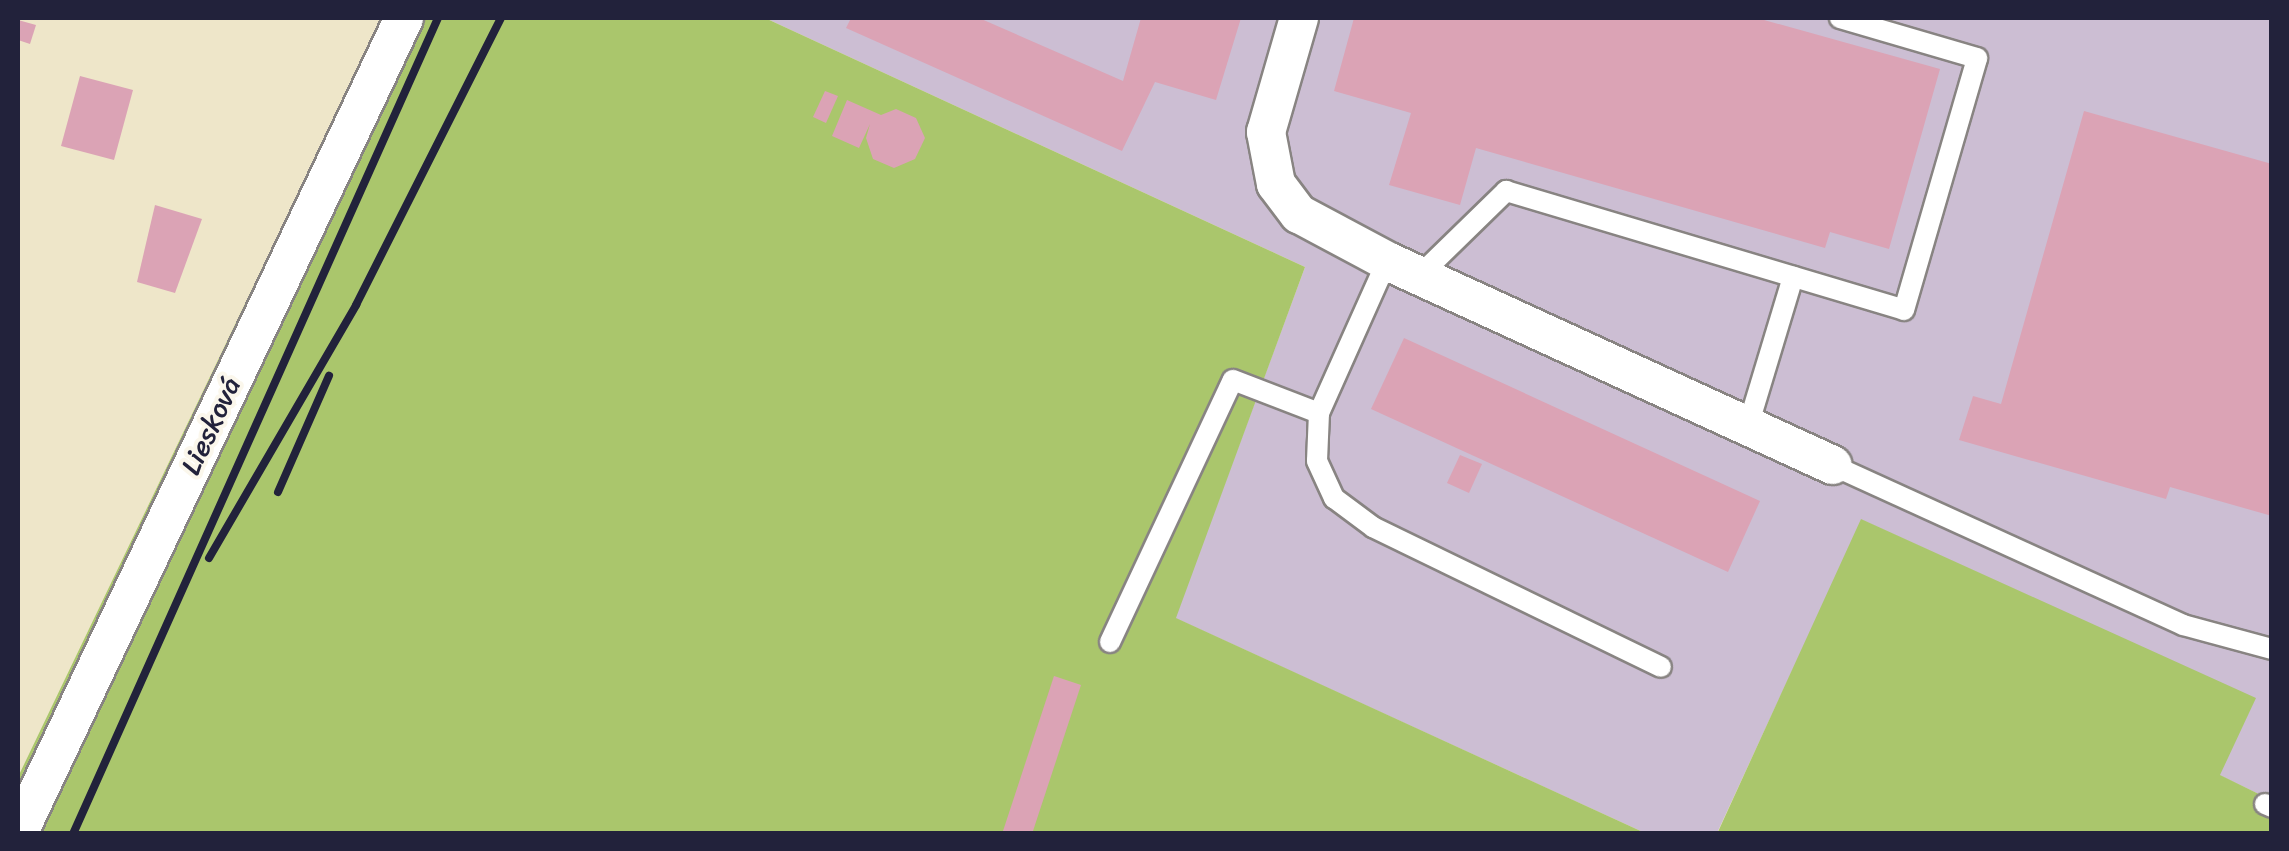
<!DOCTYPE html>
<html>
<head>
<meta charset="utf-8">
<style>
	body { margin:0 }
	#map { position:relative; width:2289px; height:851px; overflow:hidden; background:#eee6c9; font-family:Sriracha,sans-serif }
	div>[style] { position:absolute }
	.industrial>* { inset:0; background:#ccbed3 }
	.green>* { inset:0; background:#aac66c }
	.building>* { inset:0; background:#dba3b5 }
	.roads { filter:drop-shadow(2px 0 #888482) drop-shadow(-2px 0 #888482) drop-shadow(0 2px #888482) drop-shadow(0 -2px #888482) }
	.service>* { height:20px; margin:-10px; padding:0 10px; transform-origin:10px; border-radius:10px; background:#fff }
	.minor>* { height:38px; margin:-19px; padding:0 19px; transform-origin:19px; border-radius:19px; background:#fff }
	.rail>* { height:8px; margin:-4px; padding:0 4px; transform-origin:4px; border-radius:4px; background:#22223b }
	span { translate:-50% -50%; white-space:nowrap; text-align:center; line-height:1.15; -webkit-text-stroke:8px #fbf7ec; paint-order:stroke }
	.street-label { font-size:28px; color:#22223b }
	.frame { position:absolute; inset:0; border:20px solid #22223b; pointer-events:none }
</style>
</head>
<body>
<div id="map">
	<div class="industrial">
		<i style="clip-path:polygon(765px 18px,2271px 18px,2271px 800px,2219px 775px,2255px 699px,1862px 520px,1717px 833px,1645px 833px,1175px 618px,1305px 267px)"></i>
	</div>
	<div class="green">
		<i style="clip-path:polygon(382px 18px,765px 18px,1305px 267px,1176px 618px,1645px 833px,18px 834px,18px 777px)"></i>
		<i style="clip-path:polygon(1861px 519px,2256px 698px,2220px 775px,2271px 800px,2271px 833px,1717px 834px)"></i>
	</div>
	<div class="building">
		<i style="clip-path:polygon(851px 18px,979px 18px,1123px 81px,1141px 18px,1241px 18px,1216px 100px,1155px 82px,1122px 151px,846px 28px)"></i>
		<i style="clip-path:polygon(1354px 18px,1757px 18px,1940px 69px,1889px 249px,1830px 232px,1825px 248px,1476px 148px,1460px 205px,1389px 185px,1411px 113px,1334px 91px)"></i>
		<i style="clip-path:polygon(18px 20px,36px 25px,30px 44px,18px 40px)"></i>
		<i style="clip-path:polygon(80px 76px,133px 90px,114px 160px,61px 146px)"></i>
		<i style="clip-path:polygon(825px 91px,838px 96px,826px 123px,813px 117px)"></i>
		<i style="clip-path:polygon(847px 100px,881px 115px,896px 109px,916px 118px,925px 138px,915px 159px,894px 168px,873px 159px,866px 138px,870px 124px,859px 148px,832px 136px)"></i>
		<i style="clip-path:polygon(2084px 111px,2272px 164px,2272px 516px,2170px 487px,2166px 499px,1959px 440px,1973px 396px,2001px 404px)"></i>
		<i style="clip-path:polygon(155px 205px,202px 219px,175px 293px,137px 282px)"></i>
		<i style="clip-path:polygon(1404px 338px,1760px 501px,1728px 572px,1371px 409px)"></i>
		<i style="clip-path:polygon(1460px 455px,1482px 464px,1469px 493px,1447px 483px)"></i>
		<i style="clip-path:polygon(1054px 676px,1081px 685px,1032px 834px,1002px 834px)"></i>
	</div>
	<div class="roads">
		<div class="service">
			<i style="left:1387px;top:261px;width:167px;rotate:114.1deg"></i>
			<i style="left:1319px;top:413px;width:48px;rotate:92.4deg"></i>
			<i style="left:1317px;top:461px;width:41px;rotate:65.3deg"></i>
			<i style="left:1334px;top:498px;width:49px;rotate:36.6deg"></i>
			<i style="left:1373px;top:527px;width:320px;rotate:25.9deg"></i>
			<i style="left:1419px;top:276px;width:122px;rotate:-44.3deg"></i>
			<i style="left:1506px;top:191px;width:415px;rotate:16.6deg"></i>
			<i style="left:1904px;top:310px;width:262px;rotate:-73.8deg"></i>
			<i style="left:1977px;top:58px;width:143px;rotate:-163.7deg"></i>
			<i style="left:1748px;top:426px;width:156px;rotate:-73.2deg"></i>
			<i style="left:1832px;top:465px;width:386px;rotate:24.5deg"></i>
			<i style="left:2183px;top:625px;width:92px;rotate:15.1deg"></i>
			<i style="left:1110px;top:642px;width:289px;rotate:-64.9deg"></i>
			<i style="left:1233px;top:380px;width:92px;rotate:21deg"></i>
			<i style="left:2265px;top:804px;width:8px;rotate:23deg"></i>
		</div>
		<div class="minor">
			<i style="left:1299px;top:18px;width:119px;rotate:106.1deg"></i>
			<i style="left:1266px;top:132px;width:53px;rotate:79.1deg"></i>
			<i style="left:1276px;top:184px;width:38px;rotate:53deg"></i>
			<i style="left:1299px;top:214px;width:100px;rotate:28.1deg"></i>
			<i style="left:1387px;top:261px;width:490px;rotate:24.6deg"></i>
			<i style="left:18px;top:834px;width:903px;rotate:-64.68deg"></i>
		</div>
	</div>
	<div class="rail">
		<i style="left:278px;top:492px;width:127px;rotate:-66.3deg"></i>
		<i style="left:209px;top:558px;width:293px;rotate:-59.8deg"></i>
		<i style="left:356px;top:305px;width:322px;rotate:-63.2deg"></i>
		<i style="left:73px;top:834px;width:894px;rotate:-65.9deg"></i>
	</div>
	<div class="street-label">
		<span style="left:211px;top:426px;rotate:-65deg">Liesková</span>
	</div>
	<div class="frame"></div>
</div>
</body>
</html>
